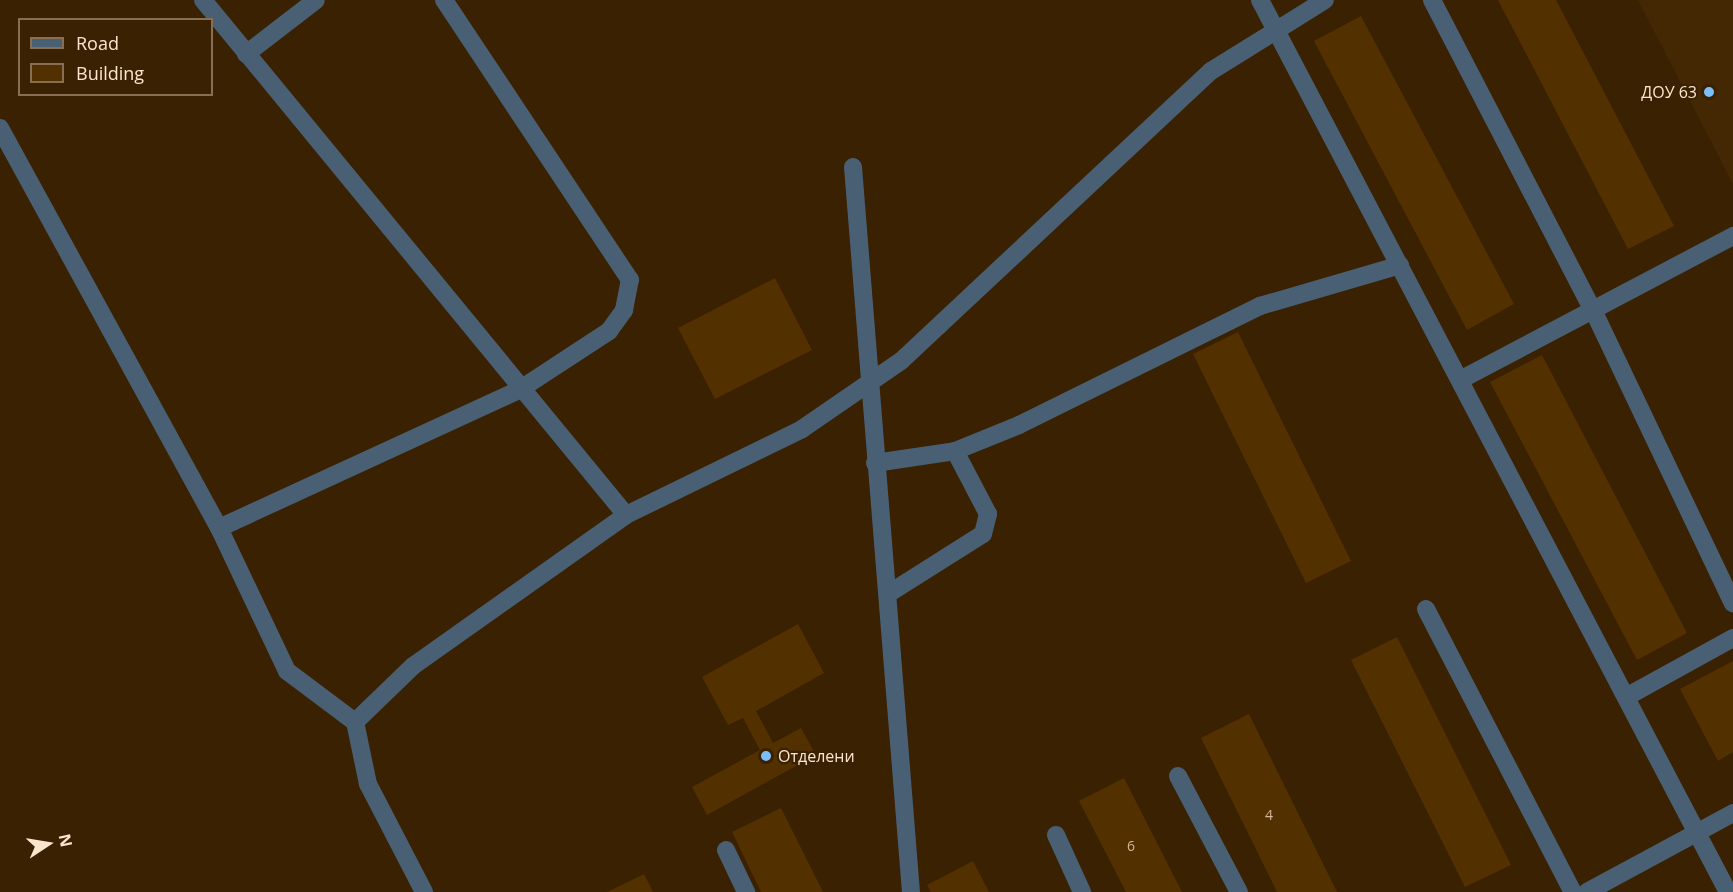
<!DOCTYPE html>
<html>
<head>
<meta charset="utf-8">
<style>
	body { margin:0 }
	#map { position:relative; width:1733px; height:892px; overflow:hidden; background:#3a2102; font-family:"Open Sans",sans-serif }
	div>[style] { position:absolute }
	.built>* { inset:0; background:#442804 }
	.building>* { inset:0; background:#533000 }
	.minor>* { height:18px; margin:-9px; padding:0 9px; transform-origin:9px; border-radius:9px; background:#495f74 }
	.dots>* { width:16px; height:16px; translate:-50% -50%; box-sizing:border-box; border:3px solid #3a2102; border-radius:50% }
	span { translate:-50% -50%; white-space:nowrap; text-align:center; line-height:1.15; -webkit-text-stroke:4.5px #3a2102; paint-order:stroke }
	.number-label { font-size:14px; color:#d2b89b }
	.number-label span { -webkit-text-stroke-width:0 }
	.poi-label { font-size:16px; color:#fce5cf }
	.right { translate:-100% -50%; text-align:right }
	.left { translate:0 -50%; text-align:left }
	.legend { position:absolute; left:18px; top:18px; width:195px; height:78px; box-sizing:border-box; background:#3a2102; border:2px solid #886f54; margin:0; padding:8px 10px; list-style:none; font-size:18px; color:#fce5cf }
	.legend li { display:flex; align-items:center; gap:12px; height:30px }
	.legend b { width:30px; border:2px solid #886f54 }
	.north { position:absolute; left:18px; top:814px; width:60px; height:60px; -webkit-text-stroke:4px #3a2102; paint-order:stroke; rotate:78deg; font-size:16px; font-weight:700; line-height:24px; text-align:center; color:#fce5cf }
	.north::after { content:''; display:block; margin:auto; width:21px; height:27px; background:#fce5cf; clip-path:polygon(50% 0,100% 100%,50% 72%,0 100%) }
</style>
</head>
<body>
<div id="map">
	<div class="built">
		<i style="clip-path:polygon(1638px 0,1733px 0,1733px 184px)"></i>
	</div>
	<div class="building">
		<i style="clip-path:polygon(1498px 0,1556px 0,1674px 226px,1628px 249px)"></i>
		<i style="clip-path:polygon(1361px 16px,1514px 304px,1467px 330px,1314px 41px)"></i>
		<i style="clip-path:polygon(775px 278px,812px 350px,715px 399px,678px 328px)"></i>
		<i style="clip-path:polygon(1238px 332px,1351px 561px,1306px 583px,1193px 354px)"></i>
		<i style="clip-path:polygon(1542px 355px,1687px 633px,1637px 660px,1490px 382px)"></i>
		<i style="clip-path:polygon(798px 624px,824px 673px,756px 711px,773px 743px,801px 728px,816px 755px,707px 815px,692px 787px,760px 750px,743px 718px,728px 725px,702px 677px)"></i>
		<i style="clip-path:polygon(1397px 637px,1511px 865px,1465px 887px,1351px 660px)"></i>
		<i style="clip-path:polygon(1733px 661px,1733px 752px,1718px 761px,1680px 689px)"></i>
		<i style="clip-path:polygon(1249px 714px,1337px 892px,1277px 892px,1201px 738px)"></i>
		<i style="clip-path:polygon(1124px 778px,1182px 892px,1126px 892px,1079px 801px)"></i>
		<i style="clip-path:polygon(781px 808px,823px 892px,761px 892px,732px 832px)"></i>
		<i style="clip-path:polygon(973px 861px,989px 892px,931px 892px,927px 885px)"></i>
		<i style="clip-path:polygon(644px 874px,653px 892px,607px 892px)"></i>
	</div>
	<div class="minor">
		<i style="left:203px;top:0;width:666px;rotate:50.6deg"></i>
		<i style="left:626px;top:515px;width:196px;rotate:-26deg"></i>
		<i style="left:802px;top:429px;width:120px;rotate:-34.5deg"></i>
		<i style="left:901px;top:361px;width:424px;rotate:-43.1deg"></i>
		<i style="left:1211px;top:71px;width:134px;rotate:-31.9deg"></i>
		<i style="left:1260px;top:0;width:1007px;rotate:62.32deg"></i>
		<i style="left:1432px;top:0;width:349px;rotate:62.6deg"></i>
		<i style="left:1593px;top:310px;width:325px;rotate:64.5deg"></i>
		<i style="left:246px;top:54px;width:88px;rotate:-37.6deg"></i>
		<i style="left:0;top:128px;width:460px;rotate:61.3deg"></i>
		<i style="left:221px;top:532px;width:154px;rotate:64.6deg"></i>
		<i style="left:287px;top:671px;width:85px;rotate:36.9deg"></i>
		<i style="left:853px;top:167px;width:727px;rotate:85.43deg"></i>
		<i style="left:1460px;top:380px;width:309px;rotate:-27.8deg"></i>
		<i style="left:875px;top:463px;width:81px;rotate:-8.5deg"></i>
		<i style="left:955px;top:451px;width:69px;rotate:-22.1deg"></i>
		<i style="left:1019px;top:425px;width:269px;rotate:-26.3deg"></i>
		<i style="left:1260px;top:306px;width:146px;rotate:-16.3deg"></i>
		<i style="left:219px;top:528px;width:330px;rotate:-24.7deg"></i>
		<i style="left:519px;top:390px;width:108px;rotate:-33.2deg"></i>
		<i style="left:609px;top:331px;width:26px;rotate:-54deg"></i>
		<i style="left:624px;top:310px;width:31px;rotate:-79deg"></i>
		<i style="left:630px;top:280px;width:336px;rotate:-123.6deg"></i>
		<i style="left:888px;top:594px;width:112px;rotate:-32.3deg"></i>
		<i style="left:983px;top:534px;width:21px;rotate:-76deg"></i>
		<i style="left:988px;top:514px;width:71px;rotate:-117.6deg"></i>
		<i style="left:1426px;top:609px;width:319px;rotate:62.6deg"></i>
		<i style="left:1626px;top:697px;width:122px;rotate:-28.9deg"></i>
		<i style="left:1178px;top:776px;width:131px;rotate:62.3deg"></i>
		<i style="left:1056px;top:835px;width:63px;rotate:65.5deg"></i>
		<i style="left:726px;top:850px;width:47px;rotate:64.5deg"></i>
		<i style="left:424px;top:892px;width:122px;rotate:-117.4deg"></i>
		<i style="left:368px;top:784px;width:63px;rotate:-101.8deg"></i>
		<i style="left:355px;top:722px;width:81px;rotate:-44deg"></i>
		<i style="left:413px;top:666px;width:261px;rotate:-35.3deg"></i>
		<i style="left:1587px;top:892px;width:166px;rotate:-28.4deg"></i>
	</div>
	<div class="dots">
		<i style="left:1709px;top:92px;background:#7cbef9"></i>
		<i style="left:766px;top:756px;background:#7cbef9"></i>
	</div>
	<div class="number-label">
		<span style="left:1269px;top:815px">4</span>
		<span style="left:1131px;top:846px">6</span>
	</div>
	<div class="poi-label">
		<span class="right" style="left:1697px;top:92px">ДОУ 63</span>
		<span class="left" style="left:778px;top:756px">Отделени</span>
	</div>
	<ul class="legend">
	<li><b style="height:8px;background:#495f74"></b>Road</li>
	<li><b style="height:16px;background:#533000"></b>Building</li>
	</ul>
	<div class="north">N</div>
</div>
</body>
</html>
